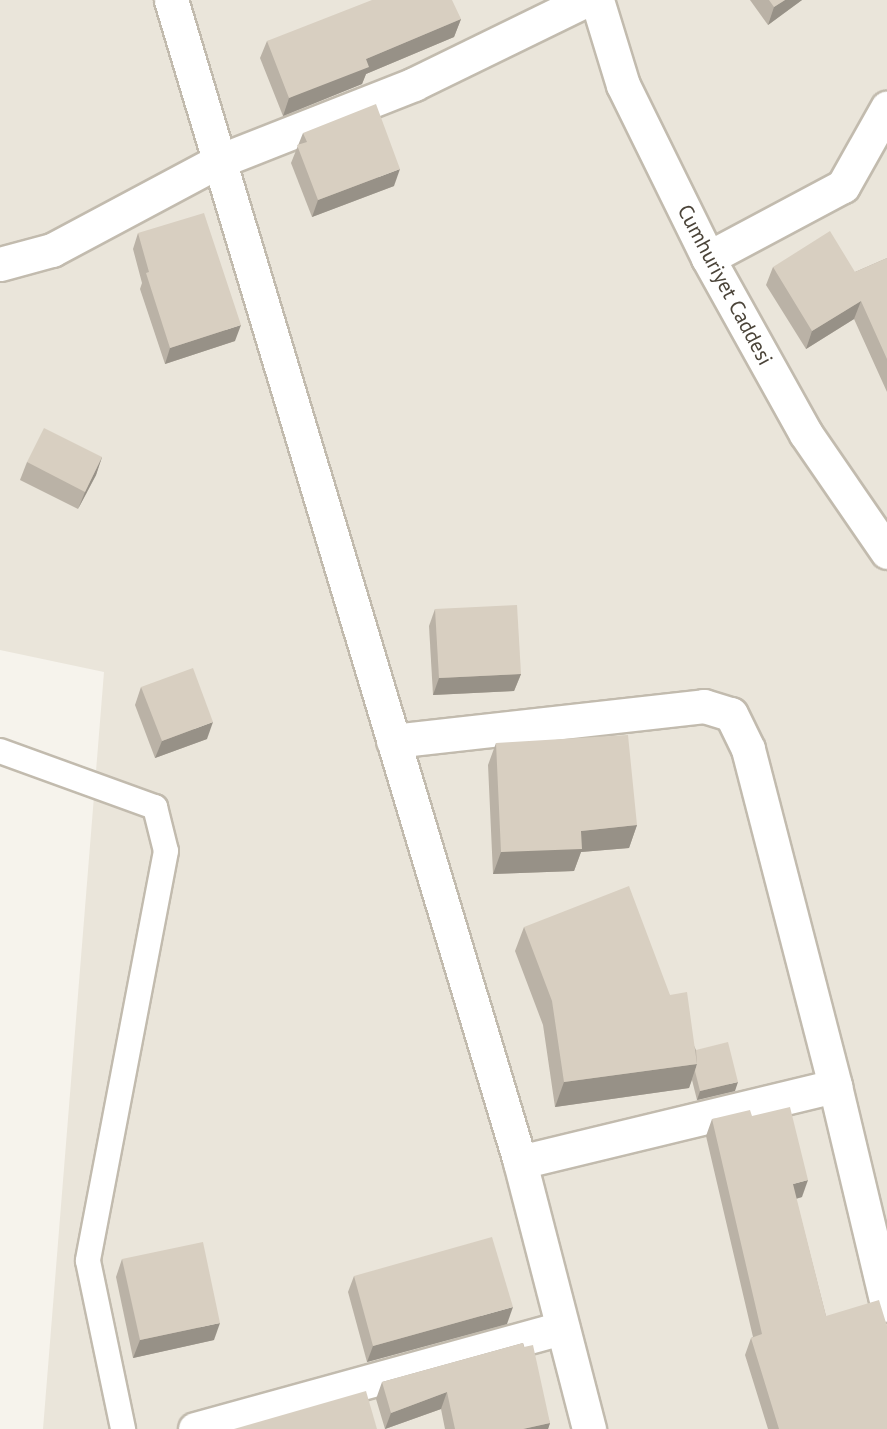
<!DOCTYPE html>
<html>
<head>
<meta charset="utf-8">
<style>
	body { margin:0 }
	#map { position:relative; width:887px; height:1429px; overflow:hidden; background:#f6f3ec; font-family:"PT Sans",sans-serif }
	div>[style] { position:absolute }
	.residential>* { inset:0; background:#eae5da }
	.roads { filter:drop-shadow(2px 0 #c2bbae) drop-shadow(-2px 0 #c2bbae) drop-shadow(0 2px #c2bbae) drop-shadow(0 -2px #c2bbae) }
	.service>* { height:24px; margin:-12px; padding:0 12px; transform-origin:12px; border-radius:12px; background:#fff }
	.minor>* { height:33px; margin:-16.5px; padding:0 16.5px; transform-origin:16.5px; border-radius:16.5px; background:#fff }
	.tertiary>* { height:33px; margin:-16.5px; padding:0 16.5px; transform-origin:16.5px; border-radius:16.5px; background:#fff }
	.wall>* { inset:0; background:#bab2a6 }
	.shaded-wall>* { inset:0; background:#979187 }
	.building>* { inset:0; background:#d8cfc1 }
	span { translate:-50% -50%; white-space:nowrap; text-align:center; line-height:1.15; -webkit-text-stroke:4.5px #fff; paint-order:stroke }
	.street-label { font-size:21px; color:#4b4439 }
</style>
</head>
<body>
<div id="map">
	<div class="residential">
		<i style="clip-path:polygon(0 0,887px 0,887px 1429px,43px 1429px,104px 672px,0 650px)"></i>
	</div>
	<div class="roads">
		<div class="service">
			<i style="left:0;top:751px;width:165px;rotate:19.9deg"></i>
			<i style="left:155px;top:807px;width:45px;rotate:76deg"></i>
			<i style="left:166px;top:851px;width:417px;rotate:100.8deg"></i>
			<i style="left:88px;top:1261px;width:172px;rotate:78.2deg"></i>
		</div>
		<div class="minor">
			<i style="left:597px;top:0;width:89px;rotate:73deg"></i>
			<i style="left:623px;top:85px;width:193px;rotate:63.8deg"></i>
			<i style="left:708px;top:258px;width:201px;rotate:60.9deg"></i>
			<i style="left:806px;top:434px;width:143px;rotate:55.5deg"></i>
			<i style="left:708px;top:258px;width:153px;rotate:-28.1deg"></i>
			<i style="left:843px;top:186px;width:90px;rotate:-60.6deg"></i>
			<i style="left:0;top:264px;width:54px;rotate:-15.1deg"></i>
			<i style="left:52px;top:250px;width:189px;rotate:-28.1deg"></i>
			<i style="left:219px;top:161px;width:210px;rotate:-21.5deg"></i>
			<i style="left:414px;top:84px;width:191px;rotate:-26deg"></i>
			<i style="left:393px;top:741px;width:313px;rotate:-6.4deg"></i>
			<i style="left:704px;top:706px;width:28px;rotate:17deg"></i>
			<i style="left:731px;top:714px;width:39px;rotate:64deg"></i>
			<i style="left:748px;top:749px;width:348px;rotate:75.5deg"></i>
			<i style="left:520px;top:1162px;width:324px;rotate:-13.6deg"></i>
			<i style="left:835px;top:1086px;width:225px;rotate:76.6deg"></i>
			<i style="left:195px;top:1429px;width:381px;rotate:-15.4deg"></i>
		</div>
		<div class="tertiary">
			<i style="left:171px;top:0;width:1213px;rotate:73.28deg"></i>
			<i style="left:520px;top:1162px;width:276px;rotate:75.5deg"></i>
		</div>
	</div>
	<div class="wall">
		<i style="clip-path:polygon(750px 0,802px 0,768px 25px)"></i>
		<i style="clip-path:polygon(461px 19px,454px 37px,366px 74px,362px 84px,283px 116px,260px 58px,267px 41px)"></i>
		<i style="clip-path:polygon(303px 133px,394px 186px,312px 217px,291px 163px)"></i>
		<i style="clip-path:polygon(138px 233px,235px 341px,165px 364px,140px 289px,142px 283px,133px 249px)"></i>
		<i style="clip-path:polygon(887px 258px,887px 392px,854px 319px,806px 349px,766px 285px,773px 267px,855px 272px)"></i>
		<i style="clip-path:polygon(102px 457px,96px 475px,78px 509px,20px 480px,27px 462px)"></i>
		<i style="clip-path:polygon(435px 609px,521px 674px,514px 691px,433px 695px,429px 626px)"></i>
		<i style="clip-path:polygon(141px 687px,207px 739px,155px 758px,135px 705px)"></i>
		<i style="clip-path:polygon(496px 743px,637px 825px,629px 848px,581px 852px,574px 871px,493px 874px,488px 765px)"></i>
		<i style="clip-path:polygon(524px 927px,670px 995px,696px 1050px,735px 1091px,697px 1100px,692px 1080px,689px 1088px,555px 1107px,543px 1025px,515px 951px)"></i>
		<i style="clip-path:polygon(752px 1116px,802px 1197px,796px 1199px,826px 1316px,887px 1429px,768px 1429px,745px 1355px,751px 1338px,753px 1337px,706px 1136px,712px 1119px)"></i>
		<i style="clip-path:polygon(122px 1259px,214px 1340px,133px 1358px,116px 1277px)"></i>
		<i style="clip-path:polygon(354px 1276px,507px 1324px,367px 1362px,348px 1292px)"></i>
		<i style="clip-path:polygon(523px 1343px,550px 1423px,548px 1429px,445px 1429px,441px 1409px,385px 1429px,376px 1399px,382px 1382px)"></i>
	</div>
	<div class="shaded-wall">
		<i style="clip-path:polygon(785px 0,802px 0,768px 25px,774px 7px)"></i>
		<i style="clip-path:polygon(461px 19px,454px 37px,366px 74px,362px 84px,283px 116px,289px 98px,366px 59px)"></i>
		<i style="clip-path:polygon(400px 169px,394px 186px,312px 217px,318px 200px)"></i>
		<i style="clip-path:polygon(861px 301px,854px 319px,806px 349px,812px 331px)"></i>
		<i style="clip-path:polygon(241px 325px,235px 341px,165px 364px,170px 348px)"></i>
		<i style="clip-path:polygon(102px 457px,96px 475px,78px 509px,85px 492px)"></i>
		<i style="clip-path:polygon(521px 674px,514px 691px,433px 695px,439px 678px)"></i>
		<i style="clip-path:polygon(213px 722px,207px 739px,155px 758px,162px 741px)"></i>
		<i style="clip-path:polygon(637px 825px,629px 848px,581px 852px,574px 871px,493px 874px,501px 852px,581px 831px)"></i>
		<i style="clip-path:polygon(697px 1064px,689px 1088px,555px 1107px,564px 1082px)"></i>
		<i style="clip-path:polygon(738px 1082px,735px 1091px,697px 1100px,700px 1091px)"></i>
		<i style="clip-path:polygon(808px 1180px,802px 1197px,787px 1201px,793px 1184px)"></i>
		<i style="clip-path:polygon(513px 1307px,507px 1324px,367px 1362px,373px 1346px)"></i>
		<i style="clip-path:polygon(220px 1323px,214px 1340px,133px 1358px,140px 1340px)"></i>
		<i style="clip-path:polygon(447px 1392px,441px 1409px,385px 1429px,391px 1413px)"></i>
		<i style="clip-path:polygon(550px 1423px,548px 1429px,523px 1429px)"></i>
	</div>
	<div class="building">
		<i style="clip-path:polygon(372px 0,452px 0,461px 19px,366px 59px,369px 67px,289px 98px,267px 41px)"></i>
		<i style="clip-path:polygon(769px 0,785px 0,774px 7px)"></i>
		<i style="clip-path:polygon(376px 104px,400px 169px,318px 200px,297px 145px,307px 142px,303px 133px)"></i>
		<i style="clip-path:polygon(204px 213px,241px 325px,170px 348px,146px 273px,149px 272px,138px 233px)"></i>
		<i style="clip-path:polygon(830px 231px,855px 272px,887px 258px,887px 359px,861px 301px,812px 331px,773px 267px)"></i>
		<i style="clip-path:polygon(44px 428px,102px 457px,85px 492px,27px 462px)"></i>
		<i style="clip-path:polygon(517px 605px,521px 674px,439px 678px,435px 609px)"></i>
		<i style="clip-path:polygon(193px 668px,213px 722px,162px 741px,141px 687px)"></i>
		<i style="clip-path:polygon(628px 735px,637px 825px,581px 831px,582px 849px,501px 852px,496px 743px)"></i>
		<i style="clip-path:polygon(629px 886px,670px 995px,687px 992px,697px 1064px,564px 1082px,552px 1001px,524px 927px)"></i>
		<i style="clip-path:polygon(728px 1042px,738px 1082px,700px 1091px,695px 1071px,697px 1064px,696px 1050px)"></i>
		<i style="clip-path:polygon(790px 1107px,808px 1180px,793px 1184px,826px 1316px,879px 1300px,887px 1326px,887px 1429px,779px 1429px,751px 1338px,762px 1334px,712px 1119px,750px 1110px,752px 1116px)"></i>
		<i style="clip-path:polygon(492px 1237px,513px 1307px,373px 1346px,354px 1276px)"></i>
		<i style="clip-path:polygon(203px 1242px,220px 1323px,140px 1340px,122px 1259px)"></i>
		<i style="clip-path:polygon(523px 1343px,524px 1347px,533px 1345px,550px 1423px,523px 1429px,455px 1429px,447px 1392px,391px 1413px,382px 1382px)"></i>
		<i style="clip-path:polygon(366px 1391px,377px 1429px,234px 1429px)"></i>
	</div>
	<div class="street-label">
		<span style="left:725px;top:285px;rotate:62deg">Cumhuriyet Caddesi</span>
	</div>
</div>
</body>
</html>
